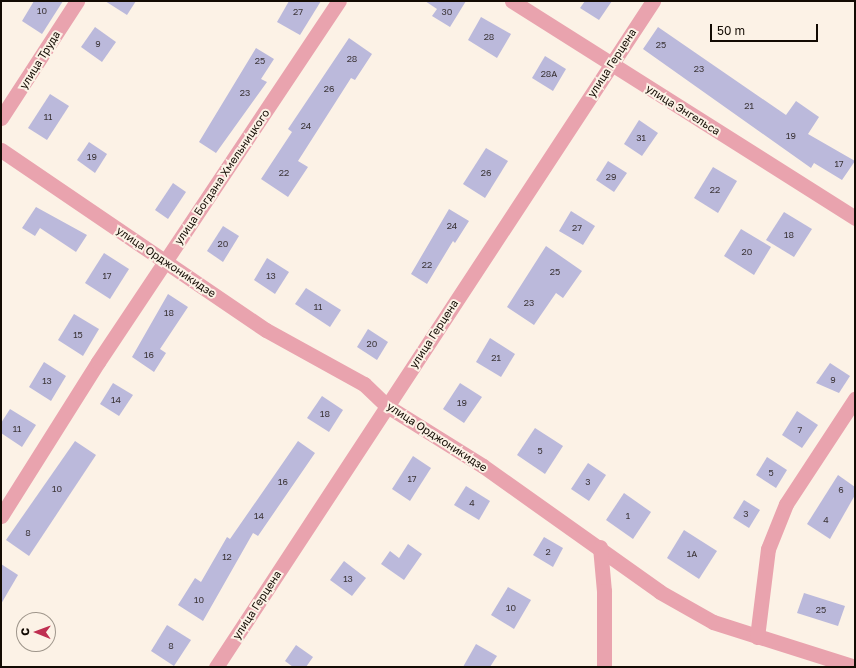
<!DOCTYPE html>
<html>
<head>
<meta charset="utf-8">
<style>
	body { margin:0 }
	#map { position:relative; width:856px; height:668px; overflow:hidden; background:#fcf2e6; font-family:"Golos Text",sans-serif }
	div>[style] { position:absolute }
	.building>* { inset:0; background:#bbb9db }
	.minor>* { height:15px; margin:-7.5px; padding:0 7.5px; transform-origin:7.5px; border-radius:7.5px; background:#e9a3ae }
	span { translate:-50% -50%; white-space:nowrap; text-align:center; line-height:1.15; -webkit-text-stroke:4px #fcf2e6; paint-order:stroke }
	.number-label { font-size:9px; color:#3d3639 }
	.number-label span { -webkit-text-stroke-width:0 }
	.street-label { font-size:11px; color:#130b03 }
	.frame { position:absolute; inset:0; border:2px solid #130b03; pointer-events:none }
	.north { position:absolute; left:16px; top:612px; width:40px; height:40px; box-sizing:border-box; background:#fcf2e6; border:1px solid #9f968b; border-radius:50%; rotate:271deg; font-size:11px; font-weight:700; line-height:16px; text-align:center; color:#130b03 }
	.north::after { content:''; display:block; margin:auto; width:14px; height:18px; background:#bf2f51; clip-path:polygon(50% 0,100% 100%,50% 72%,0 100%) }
	.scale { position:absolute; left:710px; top:24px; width:108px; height:18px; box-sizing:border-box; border:2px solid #130b03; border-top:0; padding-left:5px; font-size:12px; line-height:14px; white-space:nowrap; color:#130b03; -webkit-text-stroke:3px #fcf2e6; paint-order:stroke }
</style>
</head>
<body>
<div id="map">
	<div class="building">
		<i style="clip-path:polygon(34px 1px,63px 1px,42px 34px,22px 21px)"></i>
		<i style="clip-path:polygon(105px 1px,136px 1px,127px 15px)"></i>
		<i style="clip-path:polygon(289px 1px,321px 1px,300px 35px,277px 22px)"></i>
		<i style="clip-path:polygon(425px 1px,466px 1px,450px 27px,432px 16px,437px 9px)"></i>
		<i style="clip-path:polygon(585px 1px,612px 1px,599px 20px,580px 8px)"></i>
		<i style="clip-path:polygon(481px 17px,511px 34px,497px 58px,468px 40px)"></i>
		<i style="clip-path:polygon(95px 27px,116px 42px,102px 62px,81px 47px)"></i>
		<i style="clip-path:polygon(658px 27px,786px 115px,796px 101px,819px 117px,808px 134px,855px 161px,842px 180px,814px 163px,811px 168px,643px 49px)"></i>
		<i style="clip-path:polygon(349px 38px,372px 54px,355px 80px,351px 78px,298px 161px,308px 167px,288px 197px,261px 179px,292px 132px,288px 129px)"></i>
		<i style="clip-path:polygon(256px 48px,274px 59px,261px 79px,267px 82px,216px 153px,199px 142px)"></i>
		<i style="clip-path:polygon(545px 56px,566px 69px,553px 91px,532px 78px)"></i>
		<i style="clip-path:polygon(50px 94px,69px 106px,47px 140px,28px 128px)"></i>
		<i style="clip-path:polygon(639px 120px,658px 133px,642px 156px,624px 144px)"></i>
		<i style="clip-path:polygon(89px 142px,107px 154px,95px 173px,77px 160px)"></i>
		<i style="clip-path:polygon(486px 148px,508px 161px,485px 198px,463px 184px)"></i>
		<i style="clip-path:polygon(608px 161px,627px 173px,614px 192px,596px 180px)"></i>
		<i style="clip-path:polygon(713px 167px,737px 181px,718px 213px,694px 198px)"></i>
		<i style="clip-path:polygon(173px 183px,186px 192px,168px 219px,155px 210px)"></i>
		<i style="clip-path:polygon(36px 207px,87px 235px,76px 252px,40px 228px,35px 236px,22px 228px)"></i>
		<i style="clip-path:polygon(449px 209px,469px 221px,455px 243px,453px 241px,427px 284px,411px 274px)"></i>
		<i style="clip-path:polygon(571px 211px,595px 226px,583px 245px,559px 231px)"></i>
		<i style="clip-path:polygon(784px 212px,812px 229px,794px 257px,766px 240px)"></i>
		<i style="clip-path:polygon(223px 226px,239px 236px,223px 262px,207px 251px)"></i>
		<i style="clip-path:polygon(741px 229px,771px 247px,754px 275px,724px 256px)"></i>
		<i style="clip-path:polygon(546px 246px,582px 271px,563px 298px,556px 293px,534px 325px,507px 307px)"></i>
		<i style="clip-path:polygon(104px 253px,129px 269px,110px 299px,85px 283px)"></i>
		<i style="clip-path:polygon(267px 258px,289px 272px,275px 294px,254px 280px)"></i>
		<i style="clip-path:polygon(306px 288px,341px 310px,330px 327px,295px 304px)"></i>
		<i style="clip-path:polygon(168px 294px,188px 307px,160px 349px,166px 353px,154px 372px,132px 357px)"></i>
		<i style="clip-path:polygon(74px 314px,99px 329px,83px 356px,58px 340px)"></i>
		<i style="clip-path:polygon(368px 329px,388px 342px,377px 360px,357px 347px)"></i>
		<i style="clip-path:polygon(490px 338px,515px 354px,501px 377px,476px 362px)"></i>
		<i style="clip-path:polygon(44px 362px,66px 376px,51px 401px,29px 387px)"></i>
		<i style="clip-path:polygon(830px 363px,850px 376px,839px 393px,816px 383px)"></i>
		<i style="clip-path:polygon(113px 383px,133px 395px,119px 416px,100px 404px)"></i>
		<i style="clip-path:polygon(460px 383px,482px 397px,464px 423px,443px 409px)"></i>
		<i style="clip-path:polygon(322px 396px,343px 410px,329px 432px,307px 418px)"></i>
		<i style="clip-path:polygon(10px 409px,36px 425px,22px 447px,1px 433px,1px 423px)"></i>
		<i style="clip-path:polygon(797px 411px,818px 425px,802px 448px,782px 435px)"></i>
		<i style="clip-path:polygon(535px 428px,563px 446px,545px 474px,517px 455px)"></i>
		<i style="clip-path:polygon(75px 441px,96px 455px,29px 556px,6px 540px)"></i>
		<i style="clip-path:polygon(298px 441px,315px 453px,258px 536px,253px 533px,203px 621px,178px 605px,195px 578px,201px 582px,227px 537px,230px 539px)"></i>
		<i style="clip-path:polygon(413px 456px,431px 468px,410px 501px,392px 489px)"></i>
		<i style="clip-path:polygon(767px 457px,787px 470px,776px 488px,756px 475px)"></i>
		<i style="clip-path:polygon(588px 463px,606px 475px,589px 501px,571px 489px)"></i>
		<i style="clip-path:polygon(838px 475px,855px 487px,855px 495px,830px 539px,807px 524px)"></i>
		<i style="clip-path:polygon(466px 486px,490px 501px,479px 520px,454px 505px)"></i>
		<i style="clip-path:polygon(624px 493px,651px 512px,633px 539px,606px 520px)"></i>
		<i style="clip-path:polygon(744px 500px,760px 510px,749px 528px,733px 518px)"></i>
		<i style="clip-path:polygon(684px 530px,717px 551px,699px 579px,667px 558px)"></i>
		<i style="clip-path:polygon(544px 537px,563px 548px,553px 567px,533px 555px)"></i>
		<i style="clip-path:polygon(408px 544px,422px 554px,404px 580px,381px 564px,390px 551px,399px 558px)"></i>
		<i style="clip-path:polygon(344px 561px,366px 578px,352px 596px,330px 580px)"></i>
		<i style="clip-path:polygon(1px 564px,18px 575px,1px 604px)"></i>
		<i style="clip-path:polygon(508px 587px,531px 600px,514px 629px,491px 615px)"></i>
		<i style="clip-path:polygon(804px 593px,845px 606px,838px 626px,797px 613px)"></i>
		<i style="clip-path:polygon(167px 625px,191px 640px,174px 666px,151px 651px)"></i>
		<i style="clip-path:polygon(476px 644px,497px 656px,490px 667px,463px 667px)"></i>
		<i style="clip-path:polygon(296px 645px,313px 657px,306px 667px,293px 667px,285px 661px)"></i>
	</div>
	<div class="minor">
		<i style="left:512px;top:1px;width:406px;rotate:32.3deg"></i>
		<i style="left:1px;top:118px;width:140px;rotate:-57deg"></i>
		<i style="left:1px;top:150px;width:320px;rotate:34.2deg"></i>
		<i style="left:266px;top:330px;width:112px;rotate:28.9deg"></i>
		<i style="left:364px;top:384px;width:32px;rotate:44deg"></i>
		<i style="left:387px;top:406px;width:113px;rotate:32deg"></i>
		<i style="left:483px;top:466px;width:217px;rotate:35.4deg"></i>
		<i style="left:660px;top:592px;width:61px;rotate:29.5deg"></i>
		<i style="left:713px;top:622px;width:149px;rotate:17.6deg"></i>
		<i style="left:1px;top:516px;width:182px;rotate:-57.8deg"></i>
		<i style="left:98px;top:362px;width:434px;rotate:-56.3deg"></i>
		<i style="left:600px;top:547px;width:44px;rotate:84.8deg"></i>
		<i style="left:604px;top:591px;width:76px;rotate:90deg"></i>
		<i style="left:757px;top:637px;width:89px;rotate:-82.9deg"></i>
		<i style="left:768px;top:549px;width:48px;rotate:-68.2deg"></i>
		<i style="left:786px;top:504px;width:126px;rotate:-56.7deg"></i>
		<i style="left:216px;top:667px;width:797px;rotate:-56.73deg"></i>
	</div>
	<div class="number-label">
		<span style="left:42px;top:11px">10</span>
		<span style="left:298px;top:12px">27</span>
		<span style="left:447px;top:12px">30</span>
		<span style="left:489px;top:37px">28</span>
		<span style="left:98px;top:44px">9</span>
		<span style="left:661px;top:45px">25</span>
		<span style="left:352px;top:59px">28</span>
		<span style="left:260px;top:61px">25</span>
		<span style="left:699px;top:69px">23</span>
		<span style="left:549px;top:74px">28А</span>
		<span style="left:329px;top:89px">26</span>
		<span style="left:245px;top:93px">23</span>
		<span style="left:749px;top:106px">21</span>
		<span style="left:48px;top:117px">11</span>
		<span style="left:306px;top:126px">24</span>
		<span style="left:791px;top:136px">19</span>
		<span style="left:641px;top:138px">31</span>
		<span style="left:92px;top:157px">19</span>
		<span style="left:839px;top:164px">17</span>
		<span style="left:284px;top:173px">22</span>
		<span style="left:486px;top:173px">26</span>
		<span style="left:611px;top:177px">29</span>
		<span style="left:715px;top:190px">22</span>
		<span style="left:452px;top:226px">24</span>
		<span style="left:577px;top:228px">27</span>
		<span style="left:789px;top:235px">18</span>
		<span style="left:223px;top:244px">20</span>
		<span style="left:747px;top:252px">20</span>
		<span style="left:427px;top:265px">22</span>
		<span style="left:555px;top:272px">25</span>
		<span style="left:107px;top:276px">17</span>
		<span style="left:271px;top:276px">13</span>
		<span style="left:529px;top:303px">23</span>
		<span style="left:318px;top:307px">11</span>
		<span style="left:169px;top:313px">18</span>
		<span style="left:78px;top:335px">15</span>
		<span style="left:372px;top:344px">20</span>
		<span style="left:149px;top:355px">16</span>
		<span style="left:496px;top:358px">21</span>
		<span style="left:833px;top:380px">9</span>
		<span style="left:47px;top:381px">13</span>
		<span style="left:116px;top:400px">14</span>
		<span style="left:462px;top:403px">19</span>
		<span style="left:325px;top:414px">18</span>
		<span style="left:17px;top:429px">11</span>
		<span style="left:800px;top:430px">7</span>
		<span style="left:540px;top:451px">5</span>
		<span style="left:771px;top:473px">5</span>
		<span style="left:412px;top:479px">17</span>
		<span style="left:283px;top:482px">16</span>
		<span style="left:588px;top:482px">3</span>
		<span style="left:57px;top:489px">10</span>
		<span style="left:841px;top:490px">6</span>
		<span style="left:472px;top:503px">4</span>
		<span style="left:746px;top:514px">3</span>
		<span style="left:259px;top:516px">14</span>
		<span style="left:628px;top:516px">1</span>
		<span style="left:826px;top:520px">4</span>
		<span style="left:28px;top:533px">8</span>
		<span style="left:548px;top:552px">2</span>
		<span style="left:692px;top:554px">1А</span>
		<span style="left:227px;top:557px">12</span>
		<span style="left:348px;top:579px">13</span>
		<span style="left:199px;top:600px">10</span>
		<span style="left:511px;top:608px">10</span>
		<span style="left:821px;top:610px">25</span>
		<span style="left:171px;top:646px">8</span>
	</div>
	<div class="street-label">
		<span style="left:40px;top:60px;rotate:-58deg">улица Труда</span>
		<span style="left:612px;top:63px;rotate:-57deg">улица Герцена</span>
		<span style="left:683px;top:110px;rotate:32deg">улица Энгельса</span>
		<span style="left:222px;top:177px;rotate:-56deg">улица Богдана Хмельницкого</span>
		<span style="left:166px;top:262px;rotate:34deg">улица Орджоникидзе</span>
		<span style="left:434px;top:334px;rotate:-57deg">улица Герцена</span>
		<span style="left:437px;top:437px;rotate:33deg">улица Орджоникидзе</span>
		<span style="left:257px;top:605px;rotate:-57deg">улица Герцена</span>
	</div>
	<div class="frame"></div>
	<div class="north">С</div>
	<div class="scale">50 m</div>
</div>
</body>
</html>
